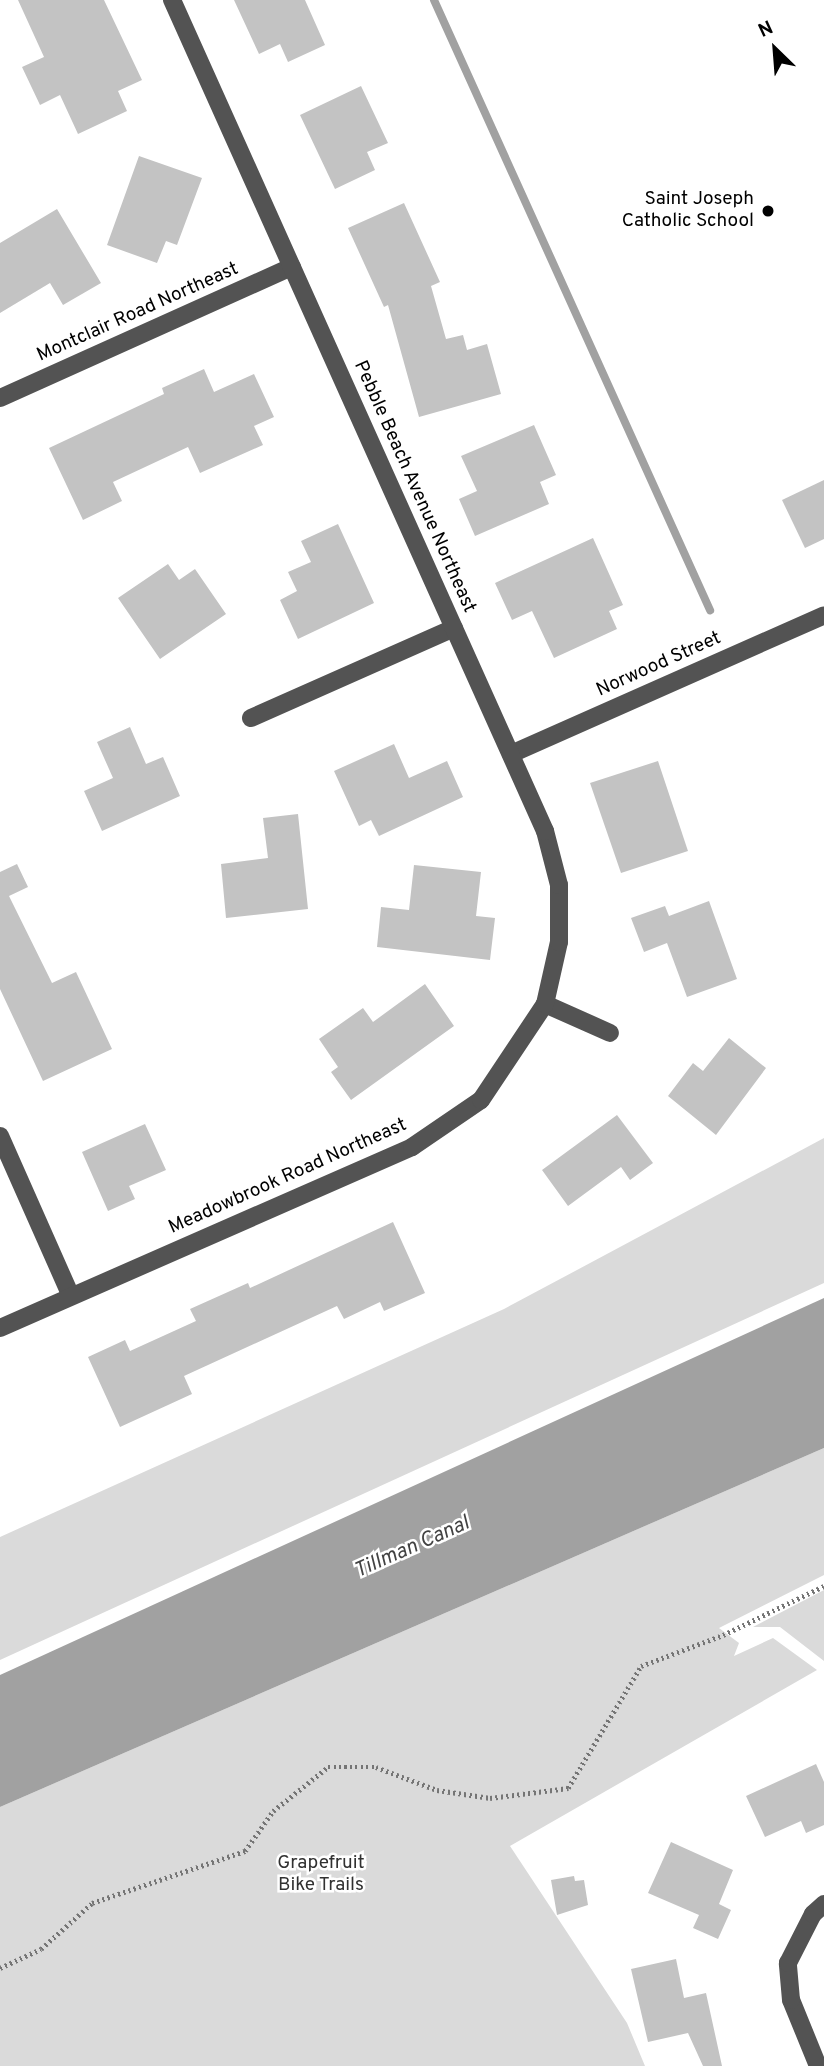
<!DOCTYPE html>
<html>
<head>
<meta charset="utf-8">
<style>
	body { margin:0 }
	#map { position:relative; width:824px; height:2066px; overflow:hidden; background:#fff; font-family:Overpass,sans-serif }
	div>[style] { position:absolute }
	.green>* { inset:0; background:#dadada }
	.water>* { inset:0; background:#a1a1a1 }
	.stream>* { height:8px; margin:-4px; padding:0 4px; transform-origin:4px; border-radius:4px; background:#a1a1a1 }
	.building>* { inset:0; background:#c3c3c3 }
	.path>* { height:4.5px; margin-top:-2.25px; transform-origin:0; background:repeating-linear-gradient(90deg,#757575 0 2px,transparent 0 5.5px) }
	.minor>* { height:18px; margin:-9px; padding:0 9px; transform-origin:9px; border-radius:9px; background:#535353 }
	.dots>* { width:19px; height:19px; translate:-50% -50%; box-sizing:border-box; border:4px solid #fff; border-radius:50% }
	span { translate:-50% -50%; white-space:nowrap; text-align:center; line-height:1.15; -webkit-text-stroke:5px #fff; paint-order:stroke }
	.poi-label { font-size:19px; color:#000 }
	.right { translate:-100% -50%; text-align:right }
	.street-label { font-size:19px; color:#000 }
	.park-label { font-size:19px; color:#313131 }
	.water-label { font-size:21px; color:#424242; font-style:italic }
	.north { position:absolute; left:740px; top:14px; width:70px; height:70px; -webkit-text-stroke:5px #fff; paint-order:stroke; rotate:335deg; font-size:19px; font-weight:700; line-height:28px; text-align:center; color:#000 }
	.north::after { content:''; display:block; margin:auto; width:24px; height:32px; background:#000; clip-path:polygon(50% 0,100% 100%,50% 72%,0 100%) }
</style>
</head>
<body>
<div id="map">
	<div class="green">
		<i style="clip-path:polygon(824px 1138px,824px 1283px,0 1660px,0 1537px,504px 1309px)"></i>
		<i style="clip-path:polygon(824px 1448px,824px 1575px,719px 1628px,739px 1643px,734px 1656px,773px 1638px,817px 1670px,510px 1846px,627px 2023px,645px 2066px,0 2066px,0 1807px)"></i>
		<i style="clip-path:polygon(824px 1590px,824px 1661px,780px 1627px,753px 1627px)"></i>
	</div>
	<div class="water">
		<i style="clip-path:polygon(824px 1298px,824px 1448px,0 1807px,0 1675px)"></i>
	</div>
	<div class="stream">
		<i style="left:434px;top:0;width:670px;rotate:65.66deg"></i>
	</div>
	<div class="building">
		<i style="clip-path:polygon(18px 0,104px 0,142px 80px,118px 91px,127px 111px,78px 134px,60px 95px,40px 105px,22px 67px,44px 57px)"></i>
		<i style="clip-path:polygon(234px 0,305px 0,325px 45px,288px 62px,280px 44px,259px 54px)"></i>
		<i style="clip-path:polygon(361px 86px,388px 143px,367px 152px,375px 170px,335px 189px,300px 115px)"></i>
		<i style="clip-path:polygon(139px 156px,202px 178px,177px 245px,166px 241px,157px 263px,107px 245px)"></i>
		<i style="clip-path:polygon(404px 203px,440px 282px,431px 286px,446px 339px,463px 335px,467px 350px,487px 344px,501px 394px,419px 417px,388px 305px,384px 307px,348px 228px)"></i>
		<i style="clip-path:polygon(57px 209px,101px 283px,63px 305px,50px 283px,0 313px,0 243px)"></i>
		<i style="clip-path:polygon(204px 369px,214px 392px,254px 374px,274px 417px,254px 426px,263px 445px,200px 473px,188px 447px,113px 482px,122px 501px,83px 520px,49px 448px,164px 394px,162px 388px)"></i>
		<i style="clip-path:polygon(534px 425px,556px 475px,540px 482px,549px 504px,475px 536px,459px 499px,477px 491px,461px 456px)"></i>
		<i style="clip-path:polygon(824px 480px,824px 539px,805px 548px,782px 500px)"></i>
		<i style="clip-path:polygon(338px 524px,374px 603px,298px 639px,280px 600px,297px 591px,288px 572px,311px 562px,301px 541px)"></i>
		<i style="clip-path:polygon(593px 538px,623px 605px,609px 611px,617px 629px,554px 658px,532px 611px,512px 620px,495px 583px)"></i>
		<i style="clip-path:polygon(168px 564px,179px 580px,195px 569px,226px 614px,160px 659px,118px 598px)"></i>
		<i style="clip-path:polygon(130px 727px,146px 764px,163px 757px,180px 796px,102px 831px,84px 791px,113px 778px,97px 742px)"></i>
		<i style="clip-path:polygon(394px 744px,409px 778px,447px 761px,463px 797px,379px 836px,371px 820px,359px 826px,334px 771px)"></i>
		<i style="clip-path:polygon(658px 761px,688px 851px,621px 873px,590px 783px)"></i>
		<i style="clip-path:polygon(298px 814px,308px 909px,226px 918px,221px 864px,268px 858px,263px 818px)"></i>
		<i style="clip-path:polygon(17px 864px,28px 887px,9px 896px,52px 983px,76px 972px,112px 1049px,43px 1081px,0 989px,0 872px)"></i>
		<i style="clip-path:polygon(414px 865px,481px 872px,476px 916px,495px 918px,490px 960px,377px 947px,381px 907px,409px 910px)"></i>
		<i style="clip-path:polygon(709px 901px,737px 979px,687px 997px,667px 943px,644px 952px,631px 918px,665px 906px,669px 916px)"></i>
		<i style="clip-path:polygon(425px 984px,454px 1026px,351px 1100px,331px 1072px,338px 1067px,319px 1039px,363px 1008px,373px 1022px)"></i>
		<i style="clip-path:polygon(729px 1038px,766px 1068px,716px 1135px,668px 1096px,693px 1063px,703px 1071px)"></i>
		<i style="clip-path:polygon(617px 1115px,653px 1163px,630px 1180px,621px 1167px,568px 1206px,542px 1170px)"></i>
		<i style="clip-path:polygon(145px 1124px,166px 1170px,129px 1186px,135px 1199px,108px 1211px,82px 1152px)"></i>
		<i style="clip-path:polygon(393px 1222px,425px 1293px,384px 1311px,380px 1302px,344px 1319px,337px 1306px,184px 1376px,192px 1394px,120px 1427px,88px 1357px,125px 1340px,130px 1351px,196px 1321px,190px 1309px,248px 1283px,250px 1288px)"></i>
		<i style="clip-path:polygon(816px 1764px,824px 1782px,824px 1825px,806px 1833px,801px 1821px,765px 1837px,746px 1796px)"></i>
		<i style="clip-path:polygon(671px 1842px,733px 1870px,719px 1904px,731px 1910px,718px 1939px,693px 1928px,699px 1915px,648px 1893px)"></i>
		<i style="clip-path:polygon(574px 1876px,575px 1881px,584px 1880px,588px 1905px,557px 1915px,551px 1880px)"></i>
		<i style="clip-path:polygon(676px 1959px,684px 1998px,706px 1993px,722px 2066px,703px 2066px,688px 2033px,648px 2042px,631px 1969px)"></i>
	</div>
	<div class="path">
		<i style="left:0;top:1968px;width:45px;rotate:-24.9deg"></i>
		<i style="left:41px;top:1949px;width:69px;rotate:-42deg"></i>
		<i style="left:92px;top:1903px;width:162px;rotate:-18.8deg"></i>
		<i style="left:245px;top:1851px;width:49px;rotate:-55deg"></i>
		<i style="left:273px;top:1811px;width:70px;rotate:-38.7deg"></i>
		<i style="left:328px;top:1767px;width:48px"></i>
		<i style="left:376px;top:1767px;width:65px;rotate:20.7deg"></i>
		<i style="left:437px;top:1790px;width:54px;rotate:8.6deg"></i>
		<i style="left:490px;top:1798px;width:79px;rotate:-7.3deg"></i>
		<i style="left:568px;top:1788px;width:142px;rotate:-59.1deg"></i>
		<i style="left:641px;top:1666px;width:88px;rotate:-20.7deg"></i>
		<i style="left:723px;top:1635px;width:112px;rotate:-25.9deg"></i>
	</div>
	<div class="minor">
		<i style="left:0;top:398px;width:320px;rotate:-24.2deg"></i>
		<i style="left:251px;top:718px;width:222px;rotate:-23.9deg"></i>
		<i style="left:511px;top:754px;width:342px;rotate:-23.9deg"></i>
		<i style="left:545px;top:1004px;width:71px;rotate:24deg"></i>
		<i style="left:0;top:1136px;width:175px;rotate:66.1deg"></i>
		<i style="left:0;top:1328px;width:450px;rotate:-23.7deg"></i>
		<i style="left:412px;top:1147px;width:83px;rotate:-34.3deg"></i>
		<i style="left:481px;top:1100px;width:115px;rotate:-56.3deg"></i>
		<i style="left:545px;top:1004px;width:64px;rotate:-77.3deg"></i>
		<i style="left:559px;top:942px;width:57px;rotate:-90deg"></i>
		<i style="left:559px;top:885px;width:56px;rotate:-104.5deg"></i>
		<i style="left:545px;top:831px;width:911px;rotate:-114.17deg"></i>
		<i style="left:818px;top:2066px;width:71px;rotate:-112.2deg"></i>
		<i style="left:791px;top:2000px;width:37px;rotate:-95deg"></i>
		<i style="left:788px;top:1963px;width:55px;rotate:-63deg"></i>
		<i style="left:813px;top:1914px;width:15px;rotate:-42deg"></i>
	</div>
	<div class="dots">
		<i style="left:768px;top:211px;background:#000"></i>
	</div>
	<div class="poi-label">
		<span class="right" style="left:754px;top:211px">Saint Joseph<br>Catholic School</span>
	</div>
	<div class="street-label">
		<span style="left:138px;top:313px;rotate:-24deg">Montclair Road Northeast</span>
		<span style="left:414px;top:487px;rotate:66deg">Pebble Beach Avenue Northeast</span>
		<span style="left:659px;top:665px;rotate:-24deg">Norwood Street</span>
		<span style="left:288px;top:1177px;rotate:-24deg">Meadowbrook Road Northeast</span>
	</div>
	<div class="park-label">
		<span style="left:321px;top:1875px">Grapefruit<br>Bike Trails</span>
	</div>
	<div class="water-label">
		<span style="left:412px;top:1548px;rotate:-24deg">Tillman Canal</span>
	</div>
	<div class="north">N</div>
</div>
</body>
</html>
